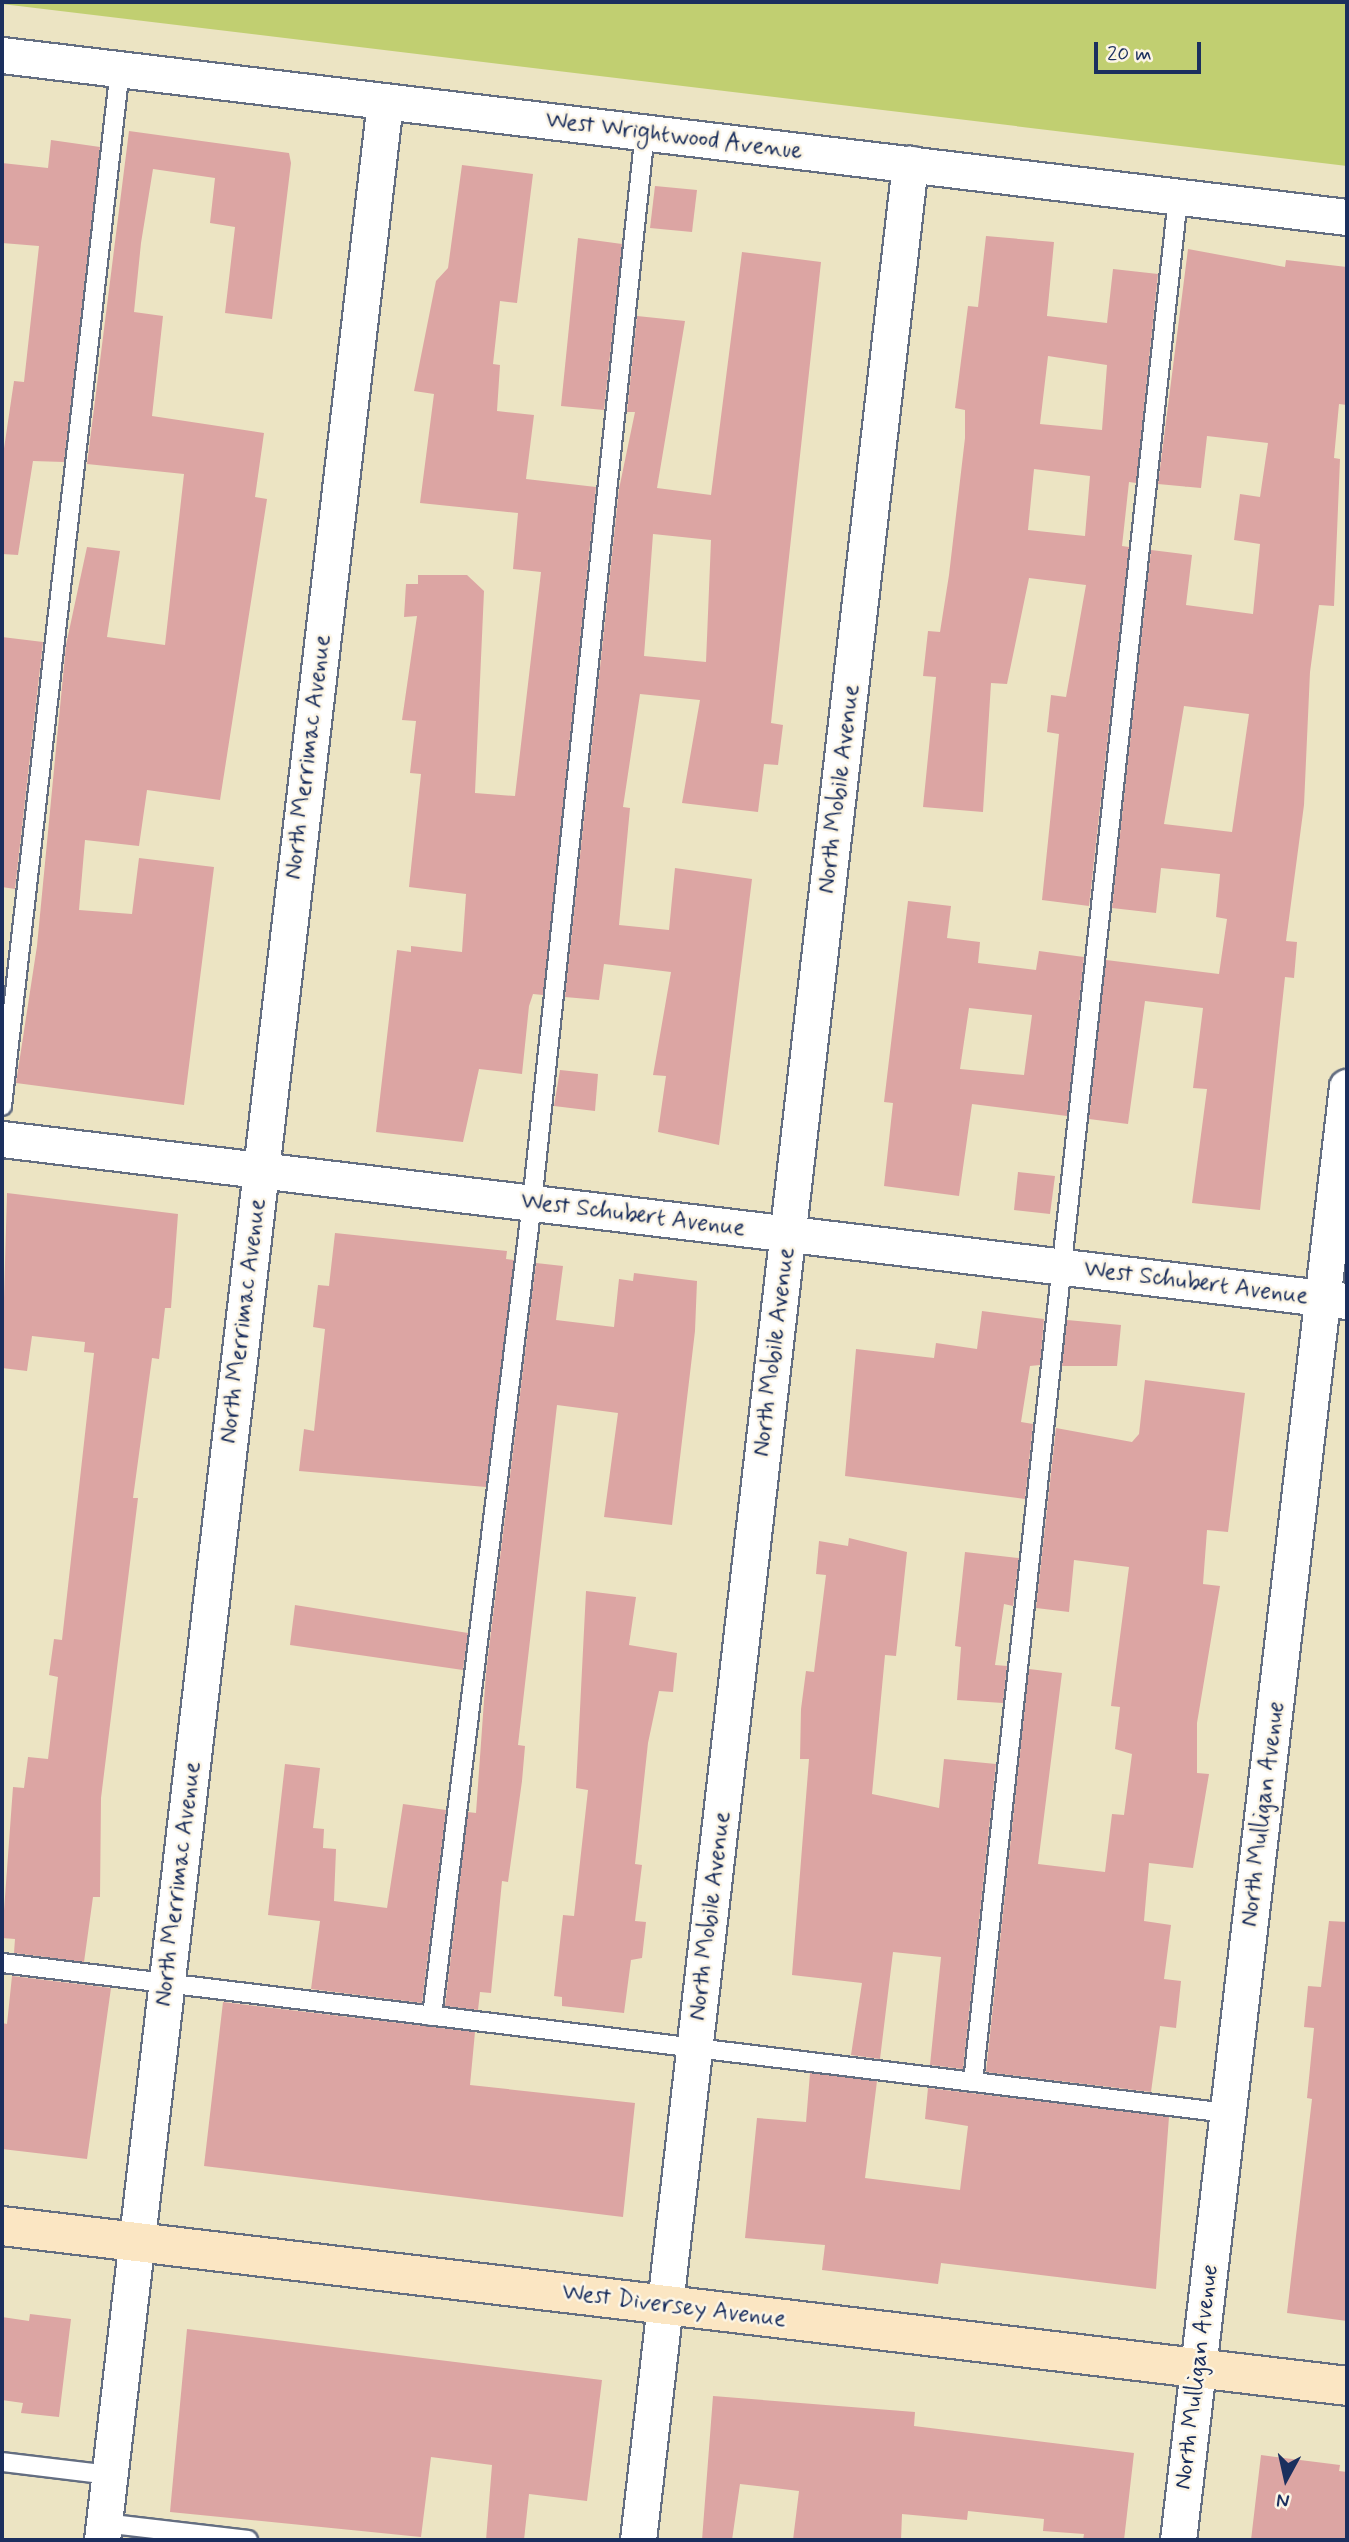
<!DOCTYPE html>
<html>
<head>
<meta charset="utf-8">
<style>
	body { margin:0 }
	#map { position:relative; width:1349px; height:2542px; overflow:hidden; background:#ece4c3; font-family:Mynerve,sans-serif }
	div>[style] { position:absolute }
	.green>* { inset:0; background:#c1cf71 }
	.building>* { inset:0; background:#dca5a3 }
	.roads { filter:drop-shadow(2px 0 #646e81) drop-shadow(-2px 0 #646e81) drop-shadow(0 2px #646e81) drop-shadow(0 -2px #646e81) }
	.service>* { height:18px; margin:-9px; padding:0 9px; transform-origin:9px; border-radius:9px; background:#fff }
	.minor>* { height:35px; margin:-17.5px; padding:0 17.5px; transform-origin:17.5px; border-radius:17.5px; background:#fff }
	.secondary>* { height:38px; margin:-19px; padding:0 19px; transform-origin:19px; border-radius:19px; background:#fbe6c3 }
	span { translate:-50% -50%; white-space:nowrap; text-align:center; line-height:1.15; -webkit-text-stroke:5px #fcf5e5; paint-order:stroke }
	.street-label { font-size:24px; color:#1b2f5e }
	.frame { position:absolute; inset:0; border:4px solid #1b2f5e; pointer-events:none }
	.north { position:absolute; left:1251px; top:2444px; width:70px; height:70px; -webkit-text-stroke:5px #fcf5e5; paint-order:stroke; rotate:188deg; font-size:19px; font-weight:700; line-height:28px; text-align:center; color:#1b2f5e }
	.north::after { content:''; display:block; margin:auto; width:24px; height:32px; background:#1b2f5e; clip-path:polygon(50% 0,100% 100%,50% 72%,0 100%) }
	.scale { position:absolute; left:1094px; top:42px; width:107px; height:32px; box-sizing:border-box; border:4px solid #1b2f5e; border-top:0; padding-left:9px; font-size:21px; line-height:24px; white-space:nowrap; color:#1b2f5e; -webkit-text-stroke:5px #fcf5e5; paint-order:stroke }
</style>
</head>
<body>
<div id="map">
	<div class="green">
		<i style="clip-path:polygon(1347px 2px,1347px 166px,2px 4px,2px 2px)"></i>
	</div>
	<div class="building">
		<i style="clip-path:polygon(129px 131px,289px 153px,291px 163px,272px 319px,225px 313px,235px 227px,210px 223px,215px 178px,153px 169px,141px 243px,134px 312px,163px 316px,152px 416px,264px 433px,255px 497px,267px 499px,220px 800px,147px 790px,139px 846px,85px 840px,79px 910px,132px 914px,139px 858px,214px 867px,184px 1105px,16px 1083px,37px 946px,66px 645px,87px 547px,120px 551px,107px 637px,165px 645px,184px 474px,87px 464px)"></i>
		<i style="clip-path:polygon(51px 140px,100px 147px,64px 462px,33px 461px,18px 555px,2px 554px,2px 462px,14px 381px,24px 382px,39px 246px,2px 243px,2px 163px,48px 168px)"></i>
		<i style="clip-path:polygon(462px 165px,533px 174px,517px 303px,500px 301px,493px 364px,500px 365px,497px 411px,534px 415px,526px 479px,596px 487px,543px 995px,533px 994px,529px 1006px,522px 1074px,479px 1069px,463px 1142px,376px 1132px,397px 950px,411px 952px,411px 946px,462px 952px,466px 894px,409px 887px,421px 774px,410px 773px,416px 721px,402px 720px,417px 616px,404px 617px,406px 584px,418px 584px,418px 575px,467px 575px,484px 591px,475px 793px,515px 796px,541px 572px,513px 569px,518px 513px,420px 503px,434px 394px,414px 391px,436px 281px,448px 268px)"></i>
		<i style="clip-path:polygon(655px 186px,697px 190px,692px 232px,650px 228px)"></i>
		<i style="clip-path:polygon(evenodd,986px 236px,1054px 242px,1047px 316px,1107px 323px,1113px 269px,1158px 274px,1136px 483px,1129px 482px,1122px 546px,1129px 547px,1089px 906px,1042px 900px,1059px 734px,1047px 732px,1051px 695px,1066px 697px,1086px 585px,1029px 578px,1007px 684px,991px 683px,983px 812px,923px 807px,936px 677px,923px 676px,928px 631px,940px 632px,949px 575px,965px 438px,965px 410px,955px 408px,968px 306px,978px 307px,986px 236px,1048px 356px,1107px 365px,1102px 430px,1040px 424px,1048px 356px,986px 236px,1034px 469px,1090px 476px,1085px 536px,1028px 530px,1034px 469px)"></i>
		<i style="clip-path:polygon(578px 238px,622px 244px,604px 410px,561px 406px)"></i>
		<i style="clip-path:polygon(evenodd,1188px 249px,1285px 267px,1286px 260px,1347px 267px,1347px 405px,1339px 404px,1334px 458px,1340px 459px,1334px 606px,1319px 605px,1310px 672px,1304px 805px,1286px 941px,1297px 942px,1294px 978px,1285px 977px,1260px 1210px,1192px 1203px,1207px 1089px,1193px 1088px,1203px 1008px,1145px 1001px,1128px 1124px,1089px 1119px,1106px 960px,1219px 974px,1227px 919px,1216px 917px,1220px 874px,1161px 868px,1156px 913px,1112px 908px,1151px 550px,1192px 555px,1186px 605px,1253px 614px,1260px 544px,1234px 540px,1240px 494px,1260px 497px,1268px 443px,1207px 436px,1201px 488px,1158px 484px,1188px 249px,1184px 706px,1249px 714px,1232px 832px,1164px 824px,1184px 706px)"></i>
		<i style="clip-path:polygon(evenodd,742px 252px,821px 262px,771px 723px,783px 725px,778px 765px,764px 764px,758px 812px,682px 803px,700px 700px,640px 694px,623px 807px,630px 808px,619px 925px,669px 930px,675px 868px,752px 879px,719px 1145px,658px 1132px,666px 1076px,653px 1075px,671px 972px,604px 964px,599px 1000px,565px 997px,619px 489px,635px 412px,627px 412px,637px 316px,685px 321px,657px 488px,711px 495px,742px 252px,653px 534px,711px 540px,706px 662px,644px 656px,653px 534px)"></i>
		<i style="clip-path:polygon(2px 637px,43px 642px,15px 889px,2px 887px)"></i>
		<i style="clip-path:polygon(evenodd,908px 901px,951px 906px,947px 938px,980px 942px,978px 963px,1036px 970px,1039px 951px,1084px 957px,1067px 1116px,972px 1104px,959px 1196px,884px 1186px,893px 1103px,884px 1102px,908px 901px,969px 1008px,1032px 1015px,1024px 1075px,960px 1069px,969px 1008px)"></i>
		<i style="clip-path:polygon(560px 1070px,598px 1074px,595px 1111px,554px 1106px)"></i>
		<i style="clip-path:polygon(1018px 1172px,1055px 1176px,1050px 1214px,1014px 1210px)"></i>
		<i style="clip-path:polygon(7px 1193px,178px 1214px,171px 1308px,165px 1308px,159px 1359px,152px 1358px,133px 1498px,138px 1498px,101px 1798px,100px 1897px,93px 1897px,84px 1962px,14px 1953px,15px 1939px,2px 1938px,13px 1787px,24px 1788px,28px 1757px,48px 1759px,58px 1677px,49px 1675px,54px 1639px,62px 1640px,94px 1353px,84px 1352px,85px 1342px,32px 1336px,27px 1371px,2px 1368px)"></i>
		<i style="clip-path:polygon(335px 1233px,507px 1251px,506px 1259px,514px 1260px,486px 1487px,299px 1471px,304px 1429px,314px 1431px,325px 1329px,313px 1327px,318px 1285px,329px 1286px)"></i>
		<i style="clip-path:polygon(536px 1263px,563px 1266px,556px 1320px,614px 1327px,619px 1279px,633px 1281px,634px 1273px,697px 1281px,695px 1331px,672px 1525px,604px 1517px,618px 1413px,557px 1405px,518px 1745px,525px 1746px,522px 1781px,508px 1882px,502px 1881px,491px 1993px,480px 1992px,478px 2010px,445px 2006px,468px 1812px,476px 1813px,486px 1673px)"></i>
		<i style="clip-path:polygon(982px 1311px,1044px 1319px,1040px 1365px,1030px 1366px,1021px 1422px,1033px 1424px,1025px 1499px,845px 1476px,856px 1349px,934px 1358px,936px 1343px,977px 1349px)"></i>
		<i style="clip-path:polygon(1067px 1320px,1121px 1325px,1117px 1366px,1062px 1366px)"></i>
		<i style="clip-path:polygon(1145px 1380px,1245px 1393px,1228px 1532px,1207px 1530px,1203px 1584px,1220px 1586px,1197px 1723px,1197px 1773px,1209px 1774px,1193px 1868px,1149px 1863px,1144px 1921px,1171px 1925px,1164px 1979px,1181px 1981px,1176px 2028px,1160px 2026px,1151px 2092px,986px 2072px,1029px 1669px,1062px 1673px,1038px 1864px,1105px 1872px,1112px 1814px,1124px 1815px,1132px 1754px,1115px 1749px,1120px 1707px,1111px 1706px,1129px 1567px,1074px 1560px,1069px 1612px,1036px 1608px,1056px 1428px,1132px 1442px,1139px 1434px)"></i>
		<i style="clip-path:polygon(849px 1538px,907px 1552px,896px 1656px,885px 1655px,872px 1794px,939px 1808px,944px 1759px,996px 1764px,963px 2069px,930px 2065px,941px 1957px,893px 1952px,880px 2059px,851px 2055px,862px 1983px,792px 1975px,809px 1759px,800px 1759px,801px 1709px,806px 1671px,814px 1672px,826px 1575px,816px 1574px,819px 1541px,848px 1546px)"></i>
		<i style="clip-path:polygon(965px 1552px,1019px 1558px,1013px 1606px,1004px 1604px,995px 1665px,1007px 1666px,1003px 1703px,957px 1700px,961px 1647px,955px 1646px)"></i>
		<i style="clip-path:polygon(586px 1591px,636px 1597px,629px 1645px,677px 1653px,673px 1692px,659px 1691px,648px 1743px,635px 1864px,642px 1865px,635px 1921px,646px 1922px,642px 1958px,631px 1960px,624px 2013px,562px 2006px,562px 1997px,554px 1996px,563px 1915px,574px 1916px,588px 1790px,576px 1788px)"></i>
		<i style="clip-path:polygon(295px 1605px,468px 1633px,463px 1670px,290px 1645px)"></i>
		<i style="clip-path:polygon(285px 1764px,320px 1768px,313px 1828px,324px 1829px,323px 1848px,336px 1849px,334px 1901px,387px 1908px,403px 1804px,446px 1810px,422px 2003px,311px 1989px,320px 1921px,268px 1915px)"></i>
		<i style="clip-path:polygon(1329px 1921px,1347px 1922px,1347px 2321px,1287px 2313px,1312px 2099px,1307px 2098px,1314px 2028px,1304px 2027px,1308px 1986px,1321px 1987px)"></i>
		<i style="clip-path:polygon(12px 1976px,111px 1988px,87px 2159px,2px 2149px,2px 2023px,7px 2024px)"></i>
		<i style="clip-path:polygon(223px 2002px,475px 2032px,470px 2085px,635px 2103px,623px 2217px,204px 2166px)"></i>
		<i style="clip-path:polygon(810px 2073px,877px 2081px,865px 2178px,960px 2190px,968px 2126px,925px 2119px,928px 2088px,1169px 2117px,1156px 2289px,941px 2263px,938px 2284px,822px 2270px,825px 2245px,745px 2238px,757px 2118px,806px 2122px)"></i>
		<i style="clip-path:polygon(30px 2314px,71px 2319px,59px 2417px,21px 2413px,23px 2403px,2px 2400px,2px 2317px,29px 2321px)"></i>
		<i style="clip-path:polygon(187px 2329px,602px 2380px,587px 2501px,529px 2494px,524px 2540px,486px 2540px,492px 2465px,431px 2457px,421px 2537px,170px 2512px)"></i>
		<i style="clip-path:polygon(713px 2396px,915px 2412px,914px 2426px,1134px 2453px,1124px 2540px,1083px 2540px,1084px 2534px,1043px 2531px,1044px 2519px,968px 2511px,967px 2520px,902px 2514px,901px 2540px,793px 2540px,799px 2491px,740px 2484px,732px 2540px,702px 2540px)"></i>
		<i style="clip-path:polygon(1261px 2455px,1340px 2465px,1339px 2471px,1347px 2472px,1347px 2540px,1251px 2540px)"></i>
	</div>
	<div class="roads">
		<div class="service">
			<i style="left:2px;top:1106px;width:1044px;rotate:-83.51deg"></i>
			<i style="left:2px;top:1963px;width:1235px;rotate:6.98deg"></i>
			<i style="left:432px;top:2016px;width:819px;rotate:-82.99deg"></i>
			<i style="left:532px;top:1203px;width:1077px;rotate:-83.98deg"></i>
			<i style="left:973px;top:2082px;width:1896px;rotate:-83.79deg"></i>
			<i style="left:2px;top:2462px;width:108px;rotate:6.9deg"></i>
			<i style="left:104px;top:2523px;width:145px;rotate:6.7deg"></i>
		</div>
		<div class="minor">
			<i style="left:2px;top:55px;width:1355px;rotate:6.87deg"></i>
			<i style="left:2px;top:1139px;width:1354px;rotate:6.87deg"></i>
			<i style="left:102px;top:2540px;width:2455px;rotate:-83.38deg"></i>
			<i style="left:638px;top:2540px;width:2392px;rotate:-83.47deg"></i>
			<i style="left:1178px;top:2540px;width:1463px;rotate:-83.37deg"></i>
		</div>
		<div class="secondary">
			<i style="left:2px;top:2226px;width:1354px;rotate:6.78deg"></i>
		</div>
	</div>
	<div class="street-label">
		<span style="left:674px;top:136px;rotate:7deg">West Wrightwood Avenue</span>
		<span style="left:308px;top:757px;rotate:-83deg">North Merrimac Avenue</span>
		<span style="left:839px;top:789px;rotate:-83deg">North Mobile Avenue</span>
		<span style="left:633px;top:1215px;rotate:7deg">West Schubert Avenue</span>
		<span style="left:1196px;top:1283px;rotate:7deg">West Schubert Avenue</span>
		<span style="left:243px;top:1321px;rotate:-83deg">North Merrimac Avenue</span>
		<span style="left:774px;top:1352px;rotate:-83deg">North Mobile Avenue</span>
		<span style="left:1263px;top:1814px;rotate:-83deg">North Mulligan Avenue</span>
		<span style="left:178px;top:1884px;rotate:-83deg">North Merrimac Avenue</span>
		<span style="left:710px;top:1916px;rotate:-83deg">North Mobile Avenue</span>
		<span style="left:674px;top:2306px;rotate:7deg">West Diversey Avenue</span>
		<span style="left:1197px;top:2377px;rotate:-83deg">North Mulligan Avenue</span>
	</div>
	<div class="frame"></div>
	<div class="north">N</div>
	<div class="scale">20 m</div>
</div>
</body>
</html>
